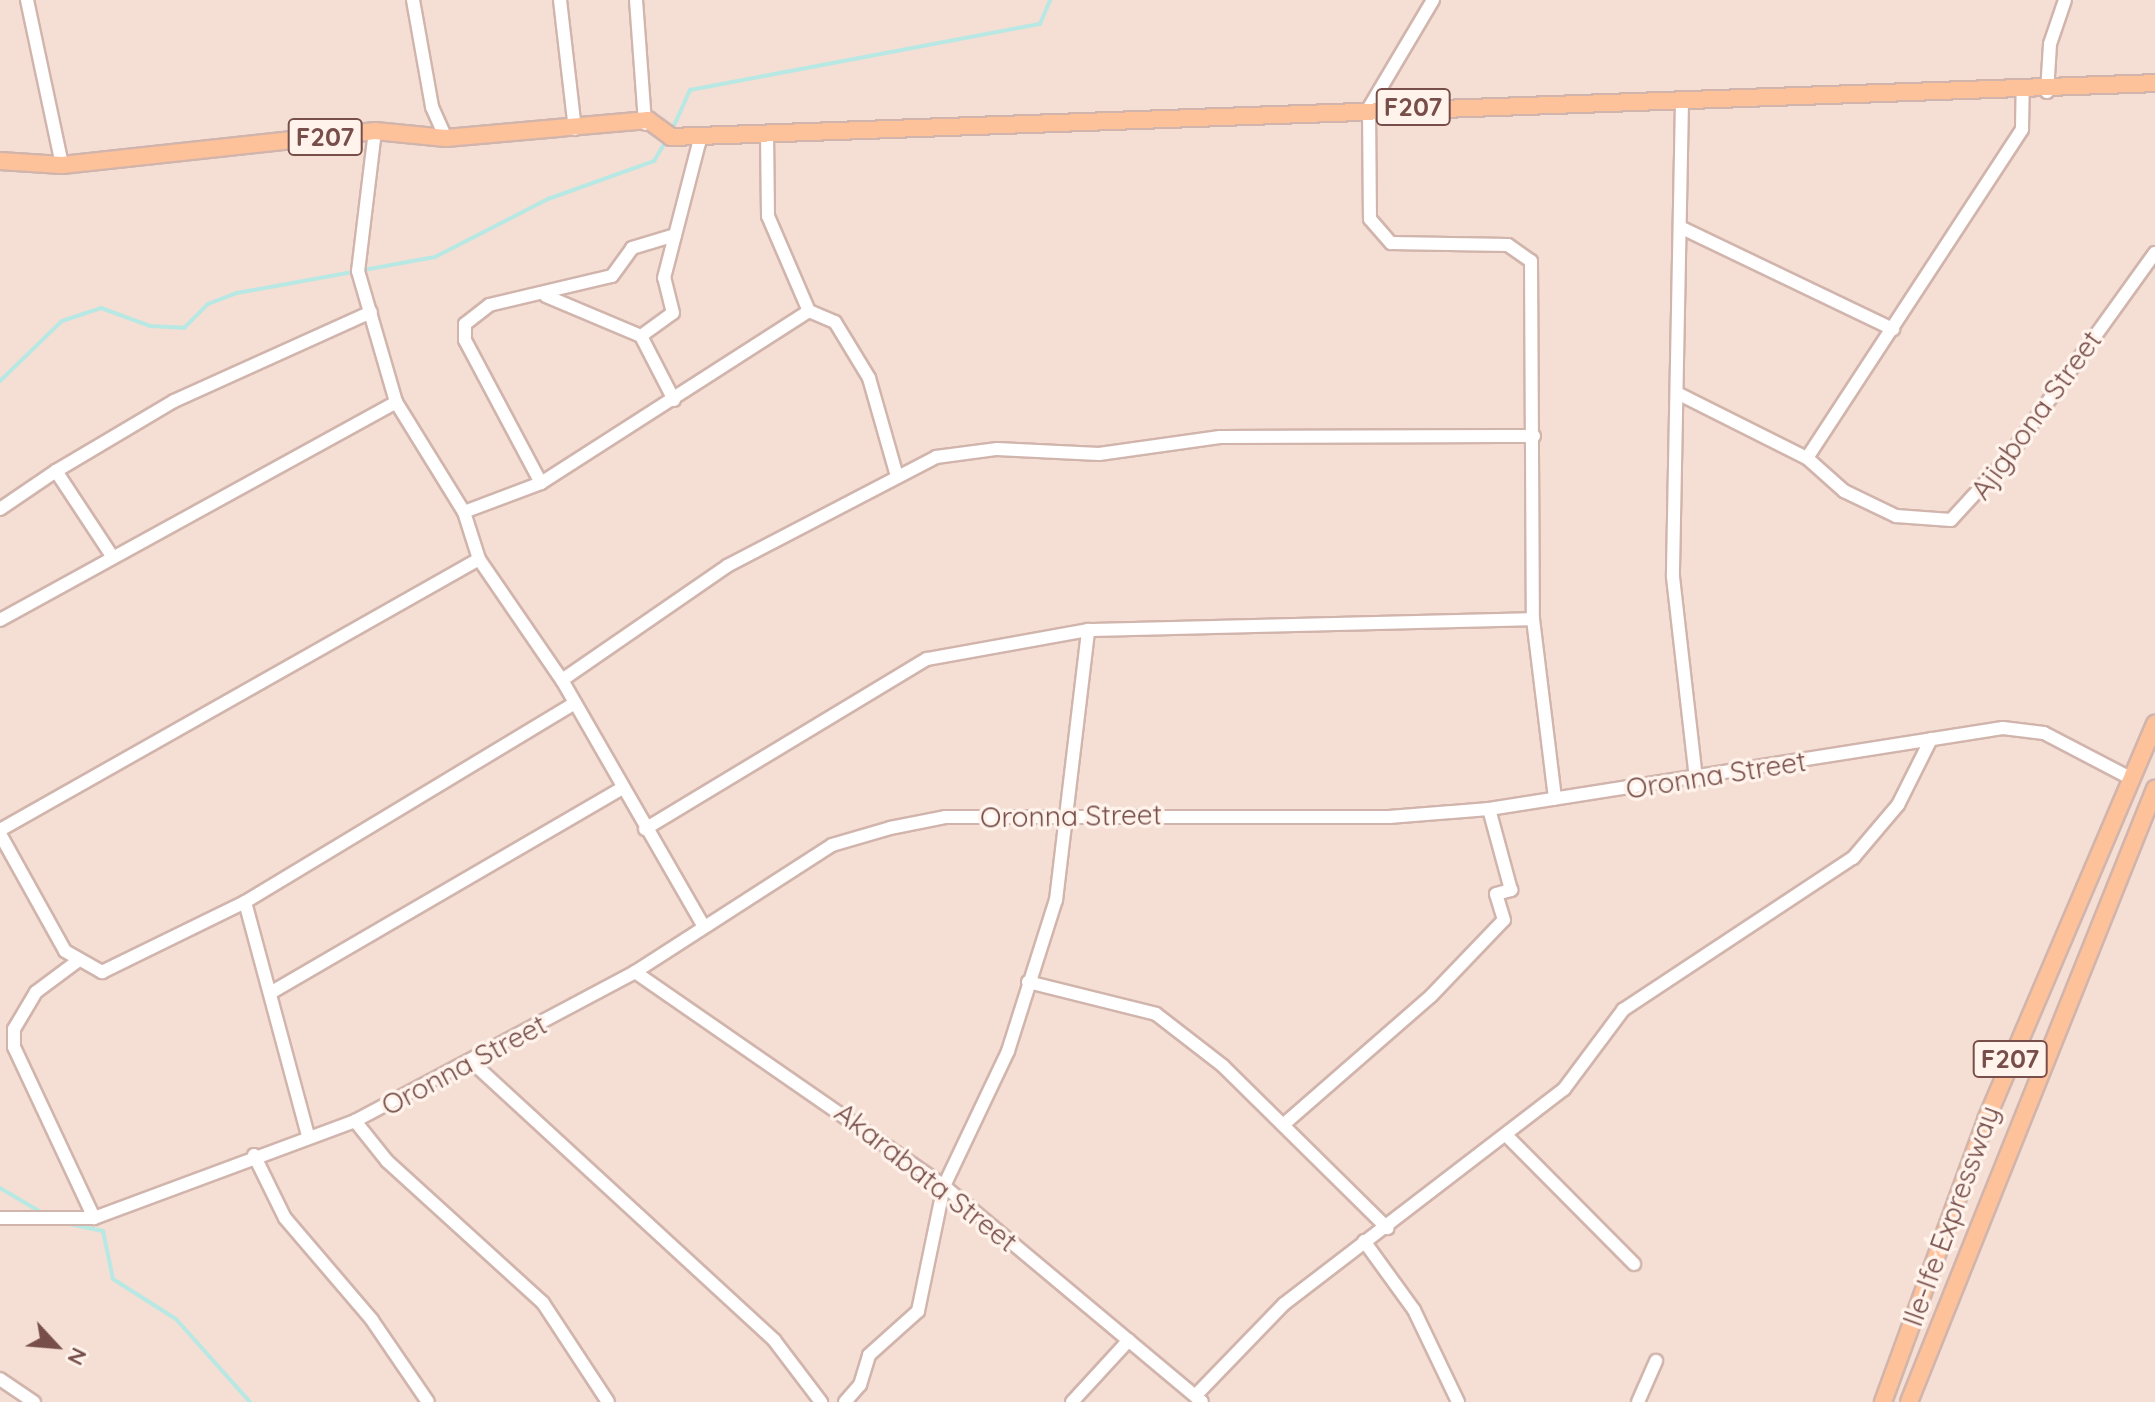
<!DOCTYPE html>
<html>
<head>
<meta charset="utf-8">
<style>
	body { margin:0 }
	#map { position:relative; width:2155px; height:1402px; overflow:hidden; background:#fdeee5; font-family:Quicksand,sans-serif }
	div>[style] { position:absolute }
	.residential>* { inset:0; background:#f5ded3 }
	.stream>* { height:4px; margin:-2px; padding:0 2px; transform-origin:2px; border-radius:2px; background:#b8e8e3 }
	.roads { filter:drop-shadow(2px 0 #d1b5ad) drop-shadow(-2px 0 #d1b5ad) drop-shadow(0 2px #d1b5ad) drop-shadow(0 -2px #d1b5ad) }
	.minor>* { height:12px; margin:-6px; padding:0 6px; transform-origin:6px; border-radius:6px; background:#fff }
	.major>* { height:16px; margin:-8px; padding:0 8px; transform-origin:8px; border-radius:8px; background:#fec29b }
	span { translate:-50% -50%; white-space:nowrap; text-align:center; line-height:1.15; -webkit-text-stroke:7px #fff3ec; paint-order:stroke }
	.shield-label span { padding:2px 6px; background:#fff3ec; border:2px solid; border-radius:6px; -webkit-text-stroke-width:0 }
	.shield-label { font-size:26px; color:#774e49; font-weight:700 }
	.street-label { font-size:28px; color:#774e49 }
	.north { position:absolute; left:16px; top:1306px; width:80px; height:80px; -webkit-text-stroke:6px #fff3ec; paint-order:stroke; rotate:116deg; font-size:22px; font-weight:700; line-height:32px; text-align:center; color:#774e49 }
	.north::after { content:''; display:block; margin:auto; width:28px; height:36px; background:#774e49; clip-path:polygon(50% 0,100% 100%,50% 72%,0 100%) }
</style>
</head>
<body>
<div id="map">
	<div class="residential">
		<i style="clip-path:polygon(0 0,2155px 0,2155px 1402px,0 1402px)"></i>
	</div>
	<div class="stream">
		<i style="left:672px;top:130px;width:44px;rotate:-65.8deg"></i>
		<i style="left:690px;top:90px;width:356px;rotate:-10.7deg"></i>
		<i style="left:1040px;top:24px;width:26px;rotate:-67deg"></i>
		<i style="left:0;top:381px;width:86px;rotate:-44.1deg"></i>
		<i style="left:62px;top:321px;width:41px;rotate:-18.4deg"></i>
		<i style="left:101px;top:308px;width:52px;rotate:20.2deg"></i>
		<i style="left:150px;top:326px;width:34px;rotate:3deg"></i>
		<i style="left:184px;top:328px;width:34px;rotate:-45deg"></i>
		<i style="left:208px;top:304px;width:31px;rotate:-21deg"></i>
		<i style="left:237px;top:293px;width:201px;rotate:-10.3deg"></i>
		<i style="left:435px;top:257px;width:127px;rotate:-27.2deg"></i>
		<i style="left:548px;top:199px;width:113px;rotate:-19.7deg"></i>
		<i style="left:654px;top:161px;width:23px;rotate:-59deg"></i>
		<i style="left:0;top:1188px;width:51px;rotate:30.6deg"></i>
		<i style="left:55px;top:1221px;width:49px;rotate:11.8deg"></i>
		<i style="left:103px;top:1231px;width:49px;rotate:78.2deg"></i>
		<i style="left:113px;top:1279px;width:75px;rotate:32.4deg"></i>
		<i style="left:176px;top:1319px;width:111px;rotate:48.3deg"></i>
	</div>
	<div class="roads">
		<div class="minor">
			<i style="left:27px;top:0;width:169px;rotate:78deg"></i>
			<i style="left:413px;top:0;width:109px;rotate:79.9deg"></i>
			<i style="left:432px;top:107px;width:34px;rotate:66deg"></i>
			<i style="left:560px;top:0;width:130px;rotate:83.4deg"></i>
			<i style="left:636px;top:0;width:124px;rotate:85.8deg"></i>
			<i style="left:1433px;top:0;width:126px;rotate:120.7deg"></i>
			<i style="left:1369px;top:108px;width:111px;rotate:89.5deg"></i>
			<i style="left:1370px;top:219px;width:32px;rotate:49deg"></i>
			<i style="left:1391px;top:243px;width:117px;rotate:1deg"></i>
			<i style="left:1508px;top:245px;width:28px;rotate:35deg"></i>
			<i style="left:1531px;top:261px;width:358px;rotate:89.7deg"></i>
			<i style="left:1533px;top:619px;width:181px;rotate:83deg"></i>
			<i style="left:2047px;top:92px;width:48px;rotate:-86.4deg"></i>
			<i style="left:2050px;top:44px;width:46px;rotate:-71.2deg"></i>
			<i style="left:1682px;top:101px;width:476px;rotate:91.1deg"></i>
			<i style="left:1673px;top:577px;width:204px;rotate:83.5deg"></i>
			<i style="left:375px;top:131px;width:141px;rotate:96.9deg"></i>
			<i style="left:358px;top:271px;width:136px;rotate:73.8deg"></i>
			<i style="left:396px;top:402px;width:129px;rotate:58.3deg"></i>
			<i style="left:464px;top:512px;width:49px;rotate:72.3deg"></i>
			<i style="left:479px;top:559px;width:147px;rotate:55.6deg"></i>
			<i style="left:562px;top:680px;width:283px;rotate:60.1deg"></i>
			<i style="left:767px;top:134px;width:82px;rotate:89.3deg"></i>
			<i style="left:768px;top:216px;width:103px;rotate:66.7deg"></i>
			<i style="left:1684px;top:229px;width:232px;rotate:25.6deg"></i>
			<i style="left:546px;top:296px;width:103px;rotate:22.8deg"></i>
			<i style="left:1679px;top:394px;width:143px;rotate:26.6deg"></i>
			<i style="left:1807px;top:458px;width:50px;rotate:41.7deg"></i>
			<i style="left:1844px;top:491px;width:58px;rotate:25.7deg"></i>
			<i style="left:1896px;top:516px;width:55px;rotate:4.2deg"></i>
			<i style="left:1951px;top:520px;width:81px;rotate:-47.5deg"></i>
			<i style="left:2006px;top:460px;width:255px;rotate:-54.3deg"></i>
			<i style="left:674px;top:400px;width:72px;rotate:-117.3deg"></i>
			<i style="left:641px;top:336px;width:39px;rotate:-36deg"></i>
			<i style="left:673px;top:313px;width:36px;rotate:-104deg"></i>
			<i style="left:664px;top:278px;width:139px;rotate:-75.5deg"></i>
			<i style="left:699px;top:143px;width:9px;rotate:-126deg"></i>
			<i style="left:1807px;top:458px;width:393px;rotate:-56.8deg"></i>
			<i style="left:2022px;top:129px;width:39px;rotate:-89deg"></i>
			<i style="left:541px;top:483px;width:162px;rotate:-118deg"></i>
			<i style="left:465px;top:340px;width:16px;rotate:-90deg"></i>
			<i style="left:465px;top:324px;width:31px;rotate:-38deg"></i>
			<i style="left:489px;top:305px;width:126px;rotate:-13.3deg"></i>
			<i style="left:612px;top:276px;width:34px;rotate:-54deg"></i>
			<i style="left:632px;top:248px;width:45px;rotate:-16.8deg"></i>
			<i style="left:0;top:509px;width:68px;rotate:-34.2deg"></i>
			<i style="left:464px;top:512px;width:82px;rotate:-20.6deg"></i>
			<i style="left:541px;top:483px;width:318px;rotate:-32.7deg"></i>
			<i style="left:809px;top:311px;width:28px;rotate:23deg"></i>
			<i style="left:835px;top:322px;width:66px;rotate:58.7deg"></i>
			<i style="left:869px;top:378px;width:99px;rotate:74.1deg"></i>
			<i style="left:112px;top:556px;width:102px;rotate:-123.4deg"></i>
			<i style="left:56px;top:471px;width:137px;rotate:-30.7deg"></i>
			<i style="left:174px;top:401px;width:216px;rotate:-24.3deg"></i>
			<i style="left:0;top:620px;width:452px;rotate:-28.8deg"></i>
			<i style="left:562px;top:680px;width:201px;rotate:-34.6deg"></i>
			<i style="left:727px;top:566px;width:236px;rotate:-27.5deg"></i>
			<i style="left:936px;top:457px;width:62px;rotate:-7.5deg"></i>
			<i style="left:997px;top:449px;width:102px;rotate:2.8deg"></i>
			<i style="left:1099px;top:454px;width:122px;rotate:-8deg"></i>
			<i style="left:1220px;top:437px;width:314px;rotate:-0.2deg"></i>
			<i style="left:645px;top:829px;width:329px;rotate:-31.1deg"></i>
			<i style="left:927px;top:659px;width:164px;rotate:-10.2deg"></i>
			<i style="left:1088px;top:630px;width:445px;rotate:-1.4deg"></i>
			<i style="left:0;top:830px;width:550px;rotate:-29.5deg"></i>
			<i style="left:0;top:834px;width:134px;rotate:60.9deg"></i>
			<i style="left:65px;top:951px;width:43px;rotate:29.6deg"></i>
			<i style="left:102px;top:972px;width:159px;rotate:-26.1deg"></i>
			<i style="left:245px;top:902px;width:380px;rotate:-31.1deg"></i>
			<i style="left:245px;top:902px;width:242px;rotate:74.9deg"></i>
			<i style="left:79px;top:960px;width:54px;rotate:143.3deg"></i>
			<i style="left:36px;top:992px;width:43px;rotate:120.7deg"></i>
			<i style="left:14px;top:1029px;width:18px;rotate:90deg"></i>
			<i style="left:14px;top:1047px;width:189px;rotate:64.9deg"></i>
			<i style="left:635px;top:972px;width:376px;rotate:34.7deg"></i>
			<i style="left:944px;top:1186px;width:336px;rotate:39.9deg"></i>
			<i style="left:1028px;top:982px;width:132px;rotate:14deg"></i>
			<i style="left:1156px;top:1014px;width:85px;rotate:37.8deg"></i>
			<i style="left:1223px;top:1066px;width:231px;rotate:44.6deg"></i>
			<i style="left:272px;top:992px;width:404px;rotate:-30.2deg"></i>
			<i style="left:474px;top:1064px;width:408px;rotate:42.6deg"></i>
			<i style="left:774px;top:1340px;width:78px;rotate:52.8deg"></i>
			<i style="left:355px;top:1121px;width:51px;rotate:51.3deg"></i>
			<i style="left:387px;top:1161px;width:211px;rotate:42.3deg"></i>
			<i style="left:543px;top:1303px;width:118px;rotate:56.7deg"></i>
			<i style="left:1283px;top:1125px;width:196px;rotate:-41.1deg"></i>
			<i style="left:1431px;top:996px;width:105px;rotate:-46.2deg"></i>
			<i style="left:1504px;top:920px;width:27px;rotate:-107deg"></i>
			<i style="left:1496px;top:894px;width:16px;rotate:-15deg"></i>
			<i style="left:1511px;top:890px;width:84px;rotate:-105.2deg"></i>
			<i style="left:1508px;top:1137px;width:179px;rotate:45.2deg"></i>
			<i style="left:254px;top:1155px;width:70px;rotate:63.8deg"></i>
			<i style="left:285px;top:1218px;width:134px;rotate:49.5deg"></i>
			<i style="left:372px;top:1320px;width:99px;rotate:55.7deg"></i>
			<i style="left:0;top:1218px;width:94px"></i>
			<i style="left:94px;top:1218px;width:278px;rotate:-20.4deg"></i>
			<i style="left:355px;top:1121px;width:317px;rotate:-28deg"></i>
			<i style="left:635px;top:972px;width:234px;rotate:-32.8deg"></i>
			<i style="left:832px;top:845px;width:60px;rotate:-16.3deg"></i>
			<i style="left:890px;top:828px;width:56px;rotate:-11.3deg"></i>
			<i style="left:945px;top:817px;width:444px"></i>
			<i style="left:1389px;top:817px;width:100px;rotate:-4.6deg"></i>
			<i style="left:1489px;top:809px;width:520px;rotate:-8.96deg"></i>
			<i style="left:2003px;top:728px;width:41px;rotate:7deg"></i>
			<i style="left:2044px;top:733px;width:97px;rotate:27.6deg"></i>
			<i style="left:1364px;top:1241px;width:85px;rotate:54.1deg"></i>
			<i style="left:1414px;top:1310px;width:102px;rotate:64.4deg"></i>
			<i style="left:0;top:1379px;width:41px;rotate:34.1deg"></i>
			<i style="left:1197px;top:1394px;width:125px;rotate:-46deg"></i>
			<i style="left:1284px;top:1304px;width:353px;rotate:-37.5deg"></i>
			<i style="left:1564px;top:1089px;width:99px;rotate:-53.2deg"></i>
			<i style="left:1623px;top:1010px;width:276px;rotate:-33.5deg"></i>
			<i style="left:1853px;top:858px;width:70px;rotate:-49.7deg"></i>
			<i style="left:1898px;top:805px;width:74px;rotate:-63.4deg"></i>
			<i style="left:845px;top:1402px;width:23px;rotate:-49deg"></i>
			<i style="left:860px;top:1385px;width:31px;rotate:-73deg"></i>
			<i style="left:869px;top:1355px;width:66px;rotate:-41.9deg"></i>
			<i style="left:918px;top:1311px;width:128px;rotate:-78.3deg"></i>
			<i style="left:944px;top:1186px;width:149px;rotate:-64.6deg"></i>
			<i style="left:1008px;top:1051px;width:158px;rotate:-72.4deg"></i>
			<i style="left:1056px;top:900px;width:272px;rotate:-83.2deg"></i>
			<i style="left:1072px;top:1402px;width:84px;rotate:-47.4deg"></i>
			<i style="left:1638px;top:1402px;width:45px;rotate:-66.3deg"></i>
		</div>
		<div class="major">
			<i style="left:0;top:161px;width:62px;rotate:3.7deg"></i>
			<i style="left:62px;top:165px;width:315px;rotate:-6.2deg"></i>
			<i style="left:375px;top:131px;width:71px;rotate:5.6deg"></i>
			<i style="left:446px;top:138px;width:203px;rotate:-5.1deg"></i>
			<i style="left:648px;top:120px;width:29px;rotate:36deg"></i>
			<i style="left:671px;top:137px;width:1485px;rotate:-2.08deg"></i>
			<i style="left:1883px;top:1402px;width:300px;rotate:-69.9deg"></i>
			<i style="left:1986px;top:1120px;width:431px;rotate:-66.9deg"></i>
			<i style="left:1909px;top:1402px;width:661px;rotate:-68.13deg"></i>
		</div>
	</div>
	<div class="shield-label">
		<span style="left:1413px;top:107px">F207</span>
		<span style="left:325px;top:137px">F207</span>
		<span style="left:2010px;top:1059px">F207</span>
	</div>
	<div class="street-label">
		<span style="left:2036px;top:415px;rotate:-54deg">Ajigbona Street</span>
		<span style="left:1716px;top:775px;rotate:-9deg">Oronna Street</span>
		<span style="left:1071px;top:816px;rotate:-1deg">Oronna Street</span>
		<span style="left:464px;top:1065px;rotate:-28deg">Oronna Street</span>
		<span style="left:926px;top:1177px;rotate:38deg">Akarabata Street</span>
		<span style="left:1951px;top:1216px;rotate:-70deg">Ile-Ife Expressway</span>
	</div>
	<div class="north">N</div>
</div>
</body>
</html>
